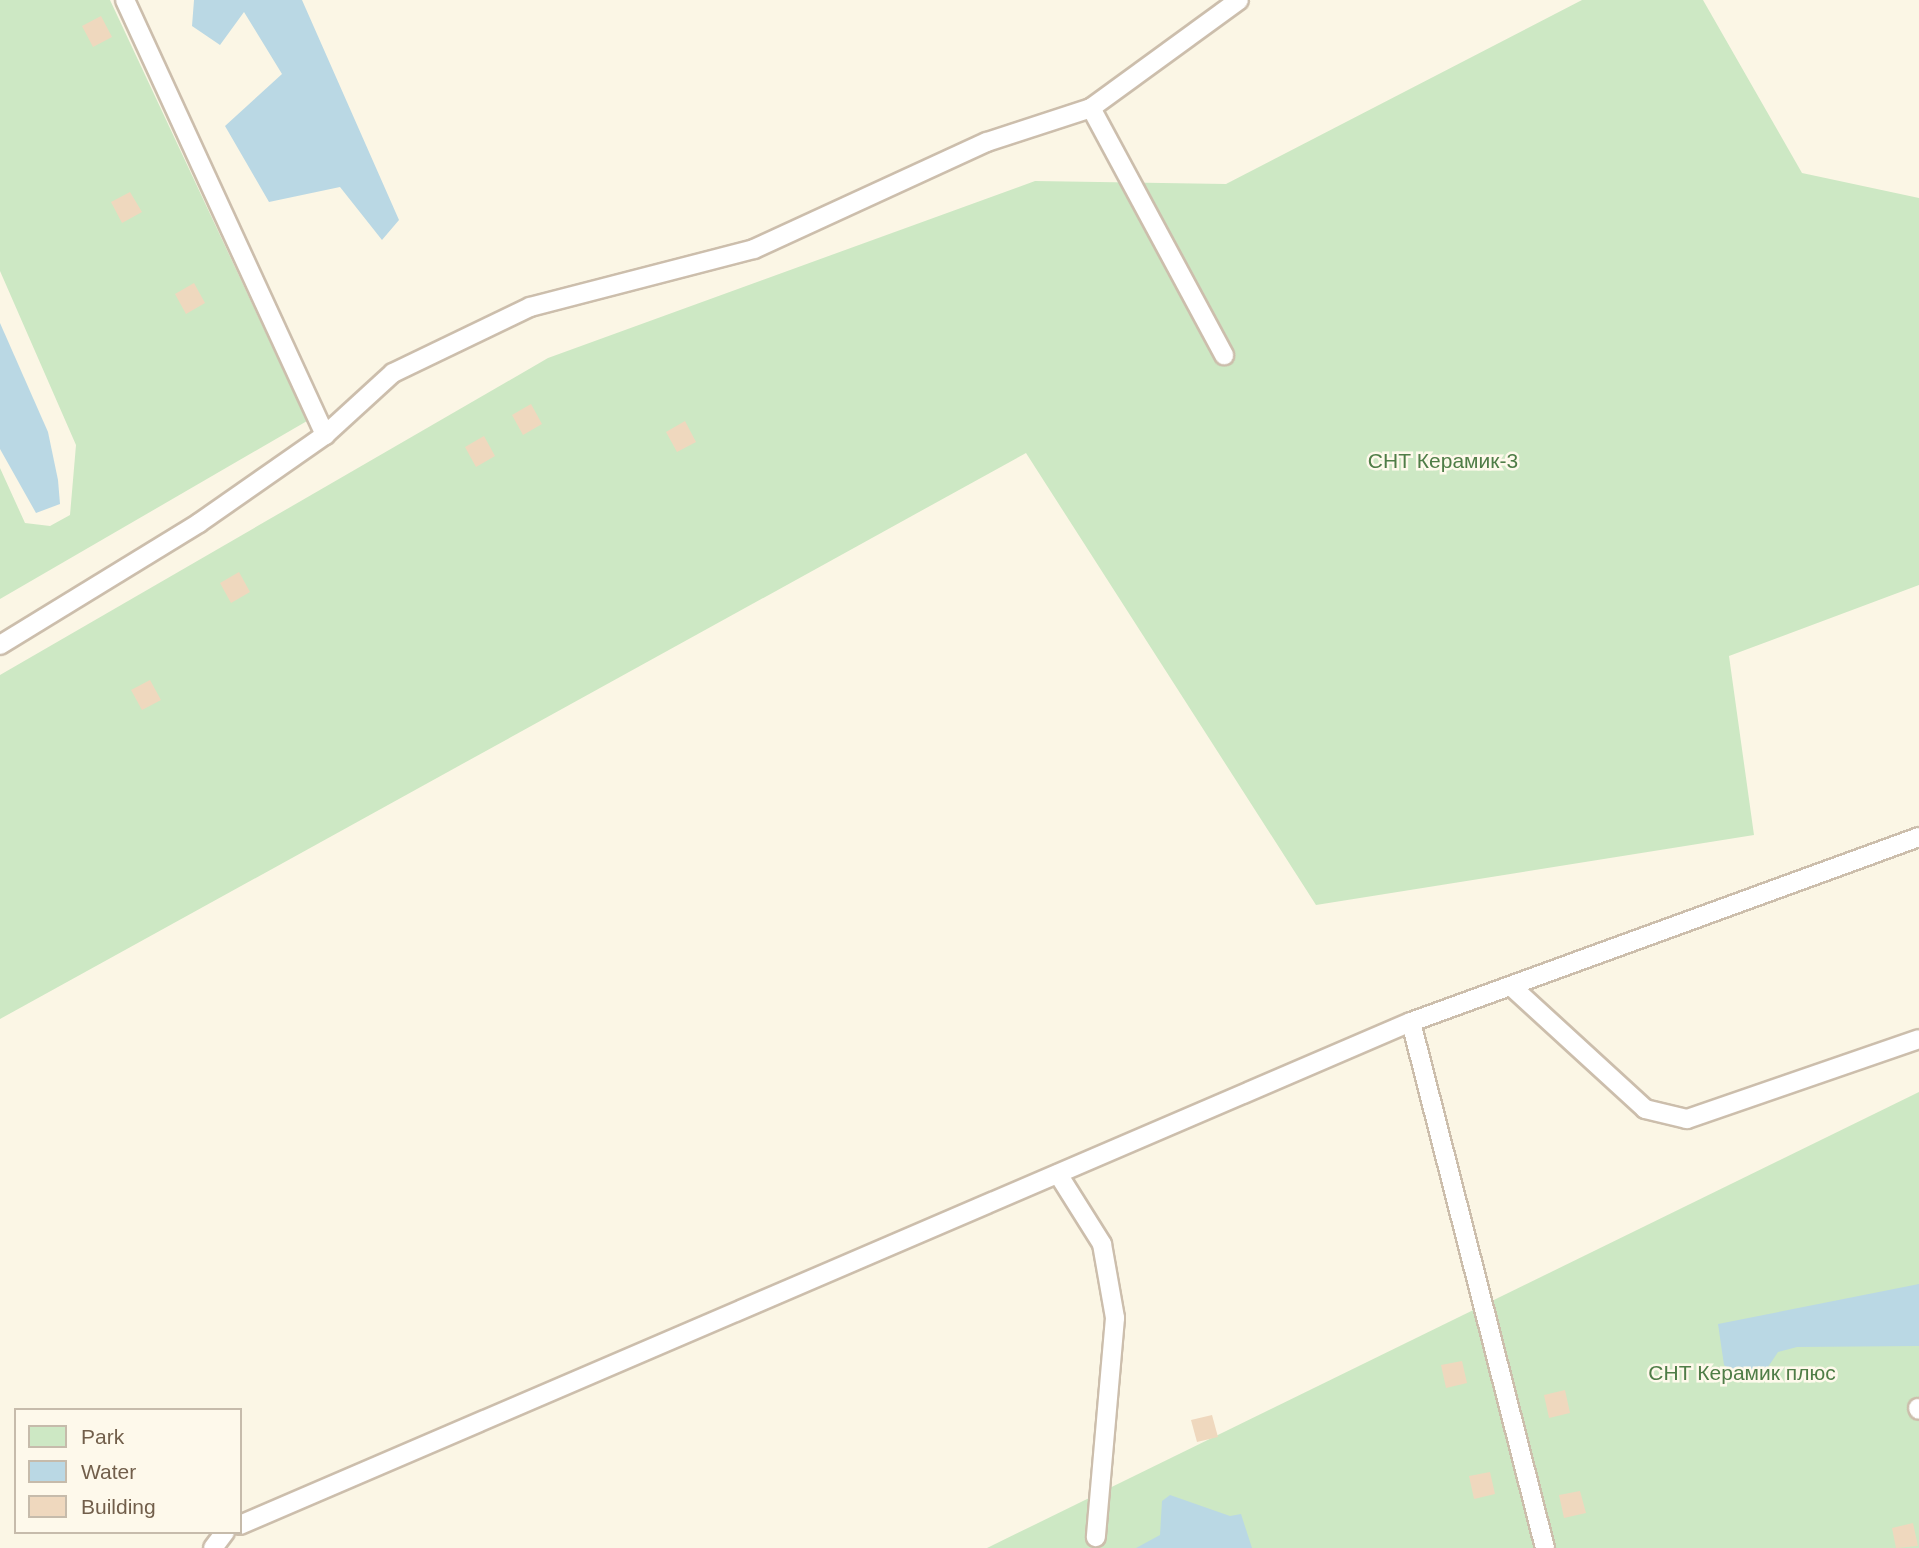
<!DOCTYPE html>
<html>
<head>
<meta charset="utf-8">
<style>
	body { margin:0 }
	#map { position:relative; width:1919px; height:1548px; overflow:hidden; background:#fbf6e5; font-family:Helvetica,sans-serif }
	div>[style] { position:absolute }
	.green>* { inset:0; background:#cde8c4 }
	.water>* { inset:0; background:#bad8e4 }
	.building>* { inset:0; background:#efd8be }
	.roads { filter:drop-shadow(2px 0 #ccbeac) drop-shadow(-2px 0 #ccbeac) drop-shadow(0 2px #ccbeac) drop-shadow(0 -2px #ccbeac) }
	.service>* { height:18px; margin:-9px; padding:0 9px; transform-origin:9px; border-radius:9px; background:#fff }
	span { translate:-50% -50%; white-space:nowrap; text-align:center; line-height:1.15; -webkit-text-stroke:5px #fef9eb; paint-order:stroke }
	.park-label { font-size:21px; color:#4f7d47 }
	.legend { position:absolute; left:14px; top:1408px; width:228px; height:126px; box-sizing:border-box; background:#fef9eb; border:2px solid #c6bbab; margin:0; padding:9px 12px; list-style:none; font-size:21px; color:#725f4b }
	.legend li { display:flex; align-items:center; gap:14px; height:35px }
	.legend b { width:35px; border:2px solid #c6bbab }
</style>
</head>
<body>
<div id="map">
	<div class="green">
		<i style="clip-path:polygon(0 0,110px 0,307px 421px,0 599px,0 468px,25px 523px,50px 526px,70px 515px,76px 445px,0 271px)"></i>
		<i style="clip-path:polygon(1582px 0,1703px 0,1802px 173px,1919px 198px,1919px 585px,1729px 656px,1754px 835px,1316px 905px,1026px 453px,0 1019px,0 675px,548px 358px,1035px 181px,1226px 184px)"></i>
		<i style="clip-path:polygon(1919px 1092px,1919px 1548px,987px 1548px)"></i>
	</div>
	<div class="water">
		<i style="clip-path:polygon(194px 0,302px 0,399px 220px,382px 240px,340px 187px,269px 202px,225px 126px,282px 74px,244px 12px,220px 45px,192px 26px)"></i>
		<i style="clip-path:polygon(0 323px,48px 432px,58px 480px,60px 504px,36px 513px,0 449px)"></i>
		<i style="clip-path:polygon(1919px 1284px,1919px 1346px,1797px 1347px,1778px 1352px,1762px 1376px,1745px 1382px,1724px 1365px,1718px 1324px)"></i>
		<i style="clip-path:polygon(1170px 1495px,1230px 1516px,1241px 1514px,1252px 1548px,1136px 1548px,1160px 1535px,1162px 1501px)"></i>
	</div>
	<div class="building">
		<i style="clip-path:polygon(101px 16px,112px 37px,93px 47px,82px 26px)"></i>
		<i style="clip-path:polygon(130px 192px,142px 212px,122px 223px,111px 202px)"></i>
		<i style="clip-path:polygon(194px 283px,205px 303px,186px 314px,175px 294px)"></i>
		<i style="clip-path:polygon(531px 404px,542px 424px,523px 435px,512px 415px)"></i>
		<i style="clip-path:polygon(685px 421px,696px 442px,677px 452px,666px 432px)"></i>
		<i style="clip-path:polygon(484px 436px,495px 456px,476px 467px,465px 447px)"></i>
		<i style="clip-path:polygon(239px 572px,250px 592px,231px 603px,220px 583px)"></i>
		<i style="clip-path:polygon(150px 680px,161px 700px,142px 710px,131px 690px)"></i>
		<i style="clip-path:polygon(1462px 1361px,1467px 1383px,1446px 1388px,1441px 1365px)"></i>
		<i style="clip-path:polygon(1565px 1390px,1570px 1413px,1549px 1418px,1544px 1395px)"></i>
		<i style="clip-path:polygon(1212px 1415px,1218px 1437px,1197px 1442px,1191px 1420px)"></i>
		<i style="clip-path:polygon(1490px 1472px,1495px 1494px,1474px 1499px,1469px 1476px)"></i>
		<i style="clip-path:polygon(1580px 1491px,1586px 1513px,1564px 1518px,1559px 1495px)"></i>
		<i style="clip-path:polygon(1913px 1523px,1918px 1546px,1896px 1548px,1892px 1528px)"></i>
	</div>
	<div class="roads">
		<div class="service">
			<i style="left:125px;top:0;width:479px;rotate:65.3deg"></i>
			<i style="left:1091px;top:108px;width:281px;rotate:61.7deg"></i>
			<i style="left:0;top:645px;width:233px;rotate:-31.5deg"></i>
			<i style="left:199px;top:523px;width:154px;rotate:-34.9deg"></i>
			<i style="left:325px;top:435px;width:92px;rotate:-42.4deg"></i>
			<i style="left:393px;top:373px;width:152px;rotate:-25.7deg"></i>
			<i style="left:530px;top:307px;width:231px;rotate:-14.5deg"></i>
			<i style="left:754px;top:249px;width:256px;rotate:-24.7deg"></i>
			<i style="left:987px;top:142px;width:109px;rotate:-18.1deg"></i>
			<i style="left:1091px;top:108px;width:183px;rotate:-36.1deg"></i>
			<i style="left:1511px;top:986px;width:182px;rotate:42.5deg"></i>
			<i style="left:1645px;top:1109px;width:43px;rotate:13.4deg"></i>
			<i style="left:1687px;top:1119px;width:245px;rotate:-19deg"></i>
			<i style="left:1411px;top:1022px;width:543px;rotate:75.71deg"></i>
			<i style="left:1058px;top:1174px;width:83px;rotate:57.8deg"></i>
			<i style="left:1102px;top:1244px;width:75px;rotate:80deg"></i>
			<i style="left:1115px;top:1318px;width:220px;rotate:95deg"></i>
			<i style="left:1918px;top:1408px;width:2px;rotate:63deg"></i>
			<i style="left:240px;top:1525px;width:1274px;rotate:-23.25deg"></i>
			<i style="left:1411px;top:1022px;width:541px;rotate:-20.01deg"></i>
			<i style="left:213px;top:1548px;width:20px;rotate:-53deg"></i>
		</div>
	</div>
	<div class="park-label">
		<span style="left:1443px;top:461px">СНТ Керамик-3</span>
		<span style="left:1742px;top:1373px">СНТ Керамик плюс</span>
	</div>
	<ul class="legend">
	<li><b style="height:19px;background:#cde8c4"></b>Park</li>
	<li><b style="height:19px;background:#bad8e4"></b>Water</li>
	<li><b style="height:19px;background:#efd8be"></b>Building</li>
	</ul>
</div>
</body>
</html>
